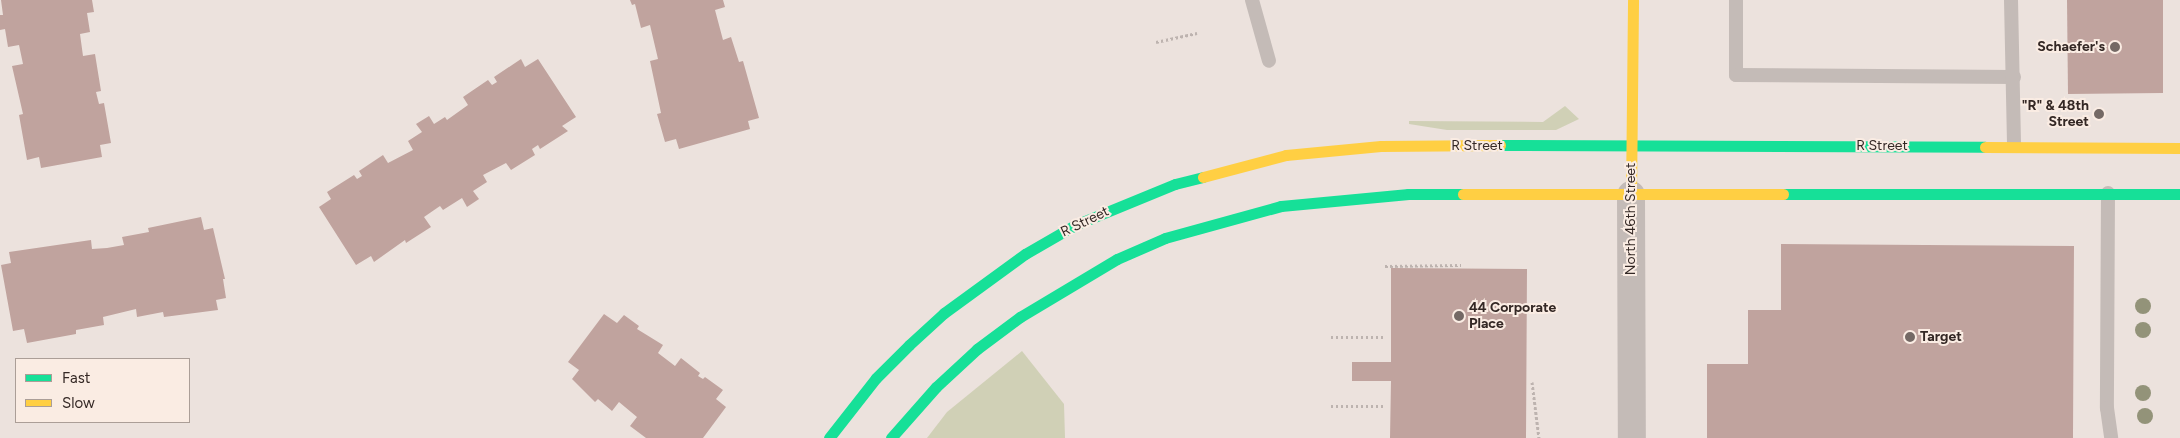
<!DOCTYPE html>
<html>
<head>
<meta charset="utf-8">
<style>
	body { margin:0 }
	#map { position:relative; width:2180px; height:438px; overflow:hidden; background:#ece2dd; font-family:Figtree,sans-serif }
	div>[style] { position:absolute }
	.green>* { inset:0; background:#d0d0b6 }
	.building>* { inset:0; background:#c0a39e }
	.path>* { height:3px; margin-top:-1.5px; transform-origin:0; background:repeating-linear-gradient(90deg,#bdb3af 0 2.5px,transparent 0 5px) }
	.lane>* { height:14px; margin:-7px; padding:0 7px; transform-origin:7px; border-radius:7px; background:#c4bbb7 }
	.street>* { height:28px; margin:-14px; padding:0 14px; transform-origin:14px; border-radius:14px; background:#c4bbb7 }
	.fast>* { height:11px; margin:-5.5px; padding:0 5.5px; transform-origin:5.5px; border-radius:5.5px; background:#16e098 }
	.slow>* { height:11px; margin:-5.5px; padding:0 5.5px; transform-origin:5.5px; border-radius:5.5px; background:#ffcf43 }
	.trees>* { width:16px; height:16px; margin:-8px; border-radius:50%; background:#939379 }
	.dots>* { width:14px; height:14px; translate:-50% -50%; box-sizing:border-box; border:2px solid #faece3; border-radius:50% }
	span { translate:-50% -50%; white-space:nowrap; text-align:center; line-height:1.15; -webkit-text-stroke:4px #faece3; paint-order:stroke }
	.poi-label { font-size:14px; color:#342825; font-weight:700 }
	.right { translate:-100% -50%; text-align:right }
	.left { translate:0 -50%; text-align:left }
	.street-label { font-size:14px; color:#342825 }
	.legend { position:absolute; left:15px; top:358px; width:175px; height:65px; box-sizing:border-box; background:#faece3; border:1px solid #ab9e97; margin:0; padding:6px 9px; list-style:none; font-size:15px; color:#342825 }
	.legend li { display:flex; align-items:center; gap:10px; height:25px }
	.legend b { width:25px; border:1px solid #ab9e97 }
</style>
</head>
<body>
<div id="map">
	<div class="green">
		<i style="clip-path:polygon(1565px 106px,1579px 119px,1556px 130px,1447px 130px,1409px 124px,1409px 121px,1543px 122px)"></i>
		<i style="clip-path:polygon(1022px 351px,1064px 404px,1065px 438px,927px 438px,947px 412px)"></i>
	</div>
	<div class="building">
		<i style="clip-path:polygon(1px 0,92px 0,94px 12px,87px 13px,90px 32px,80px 34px,83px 56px,95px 54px,101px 91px,96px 92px,99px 104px,104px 103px,111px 143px,100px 145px,102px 157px,41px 168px,39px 157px,27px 160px,19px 115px,23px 114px,12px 66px,23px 64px,19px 45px,8px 47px,5px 29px,0 30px,0 15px,3px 15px)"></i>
		<i style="clip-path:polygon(630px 0,723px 0,725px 7px,715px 10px,723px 40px,731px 37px,739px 62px,743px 61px,759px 118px,748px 121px,750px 129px,679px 149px,676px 139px,665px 142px,657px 114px,661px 113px,650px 61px,658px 59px,650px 25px,641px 28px,635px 4px,632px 5px)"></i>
		<i style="clip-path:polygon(2067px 0,2163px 0,2163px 93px,2068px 94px)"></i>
		<i style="clip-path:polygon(521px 59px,525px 67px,538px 59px,576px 117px,562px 126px,568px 131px,540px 149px,538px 145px,532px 149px,535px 155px,511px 170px,506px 163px,483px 175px,487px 182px,473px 191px,479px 199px,467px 207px,462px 198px,443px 210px,440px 206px,424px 217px,431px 227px,406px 243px,405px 240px,374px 262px,371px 256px,356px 265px,319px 207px,331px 199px,327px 192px,354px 175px,357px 179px,362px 176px,359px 171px,383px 155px,388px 163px,413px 150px,408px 141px,422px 132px,416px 124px,429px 116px,434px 124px,445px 117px,447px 120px,468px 105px,463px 97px,488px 80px,492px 85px,497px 82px,494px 77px)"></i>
		<i style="clip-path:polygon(201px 217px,204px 230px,213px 228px,225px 279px,223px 279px,226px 298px,216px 300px,218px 310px,164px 317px,163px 312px,137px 317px,136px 309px,103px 317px,104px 325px,76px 330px,76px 334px,27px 343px,24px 329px,13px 331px,1px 265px,11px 263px,9px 252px,91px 240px,92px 249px,107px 248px,124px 245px,122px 237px,149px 232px,148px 228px)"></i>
		<i style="clip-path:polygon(1781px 244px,2074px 246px,2073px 438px,1707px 438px,1707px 364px,1748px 364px,1748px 310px,1781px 310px)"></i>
		<i style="clip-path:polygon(1391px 268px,1527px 269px,1526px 438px,1390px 438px,1391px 381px,1352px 381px,1352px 362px,1391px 362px)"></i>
		<i style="clip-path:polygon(604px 314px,617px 323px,624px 315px,639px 326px,637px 329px,663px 345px,658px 353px,675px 366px,681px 358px,700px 373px,698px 376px,703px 379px,705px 377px,723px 390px,716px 399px,726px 407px,703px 438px,646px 438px,630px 426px,637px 417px,619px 402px,612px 411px,598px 399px,595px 402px,572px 379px,579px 370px,568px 362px)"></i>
	</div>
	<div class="path">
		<i style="left:1156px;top:42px;width:42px;rotate:-12.4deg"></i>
		<i style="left:1385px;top:266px;width:76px;rotate:-0.8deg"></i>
		<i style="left:1331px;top:337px;width:53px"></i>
		<i style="left:1532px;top:382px;width:56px;rotate:82.9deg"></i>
		<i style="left:1331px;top:406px;width:52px"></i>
	</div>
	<div class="lane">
		<i style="left:1252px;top:0;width:63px;rotate:74.4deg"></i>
		<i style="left:1736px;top:0;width:75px;rotate:90deg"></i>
		<i style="left:1736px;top:75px;width:278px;rotate:0.4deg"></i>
		<i style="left:2011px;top:0;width:146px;rotate:88.8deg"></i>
		<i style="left:2108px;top:193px;width:215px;rotate:90.3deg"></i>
		<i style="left:2107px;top:408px;width:30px;rotate:82deg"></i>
	</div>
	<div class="street">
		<i style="left:1631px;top:195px;width:243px;rotate:89.8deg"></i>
	</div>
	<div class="fast">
		<i style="left:1500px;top:145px;width:485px;rotate:0.2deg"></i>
		<i style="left:1783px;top:194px;width:397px"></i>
		<i style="left:829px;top:438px;width:76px;rotate:-51.9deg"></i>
		<i style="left:876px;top:378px;width:47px;rotate:-45deg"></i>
		<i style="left:909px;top:345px;width:47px;rotate:-42.4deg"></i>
		<i style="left:944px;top:313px;width:100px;rotate:-36.1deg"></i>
		<i style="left:1025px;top:254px;width:58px;rotate:-30.1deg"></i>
		<i style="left:1075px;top:225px;width:108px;rotate:-22.3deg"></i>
		<i style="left:1175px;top:184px;width:29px;rotate:-14deg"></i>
		<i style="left:891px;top:438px;width:68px;rotate:-48.6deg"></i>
		<i style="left:936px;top:387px;width:56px;rotate:-42.8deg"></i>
		<i style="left:977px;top:349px;width:54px;rotate:-36.7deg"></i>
		<i style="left:1020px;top:317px;width:113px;rotate:-30.9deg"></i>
		<i style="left:1117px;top:259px;width:52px;rotate:-23.6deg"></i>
		<i style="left:1165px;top:238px;width:120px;rotate:-15.4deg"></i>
		<i style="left:1281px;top:206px;width:128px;rotate:-5.4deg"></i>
		<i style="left:1408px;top:194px;width:55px"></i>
	</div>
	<div class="slow">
		<i style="left:1985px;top:147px;width:195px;rotate:0.3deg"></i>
		<i style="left:1203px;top:177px;width:86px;rotate:-14.8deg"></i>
		<i style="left:1286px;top:155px;width:95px;rotate:-5.4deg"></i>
		<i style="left:1381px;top:146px;width:119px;rotate:-0.5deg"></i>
		<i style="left:1463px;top:194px;width:320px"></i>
		<i style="left:1631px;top:195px;width:195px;rotate:-89.4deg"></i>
	</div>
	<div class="trees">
		<i style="left:2143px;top:306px"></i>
		<i style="left:2143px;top:330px"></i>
		<i style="left:2143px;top:393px"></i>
		<i style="left:2145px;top:416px"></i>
	</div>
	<div class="dots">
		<i style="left:2115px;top:47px;background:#746965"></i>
		<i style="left:2099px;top:114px;background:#746965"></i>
		<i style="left:1459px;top:316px;background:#746965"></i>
		<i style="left:1910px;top:337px;background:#746965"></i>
	</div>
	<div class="poi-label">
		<span class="right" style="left:2105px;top:47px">Schaefer's</span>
		<span class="right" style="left:2089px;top:114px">"R" &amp; 48th<br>Street</span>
		<span class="left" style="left:1469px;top:316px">44 Corporate<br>Place</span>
		<span class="left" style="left:1920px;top:337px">Target</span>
	</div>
	<div class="street-label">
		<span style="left:1477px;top:146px">R Street</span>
		<span style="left:1882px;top:146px">R Street</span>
		<span style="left:1631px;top:219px;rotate:-90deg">North 46th Street</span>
		<span style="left:1085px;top:222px;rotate:-26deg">R Street</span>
	</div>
	<ul class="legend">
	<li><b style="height:6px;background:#16e098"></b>Fast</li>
	<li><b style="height:6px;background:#ffcf43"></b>Slow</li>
	</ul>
</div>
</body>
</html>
